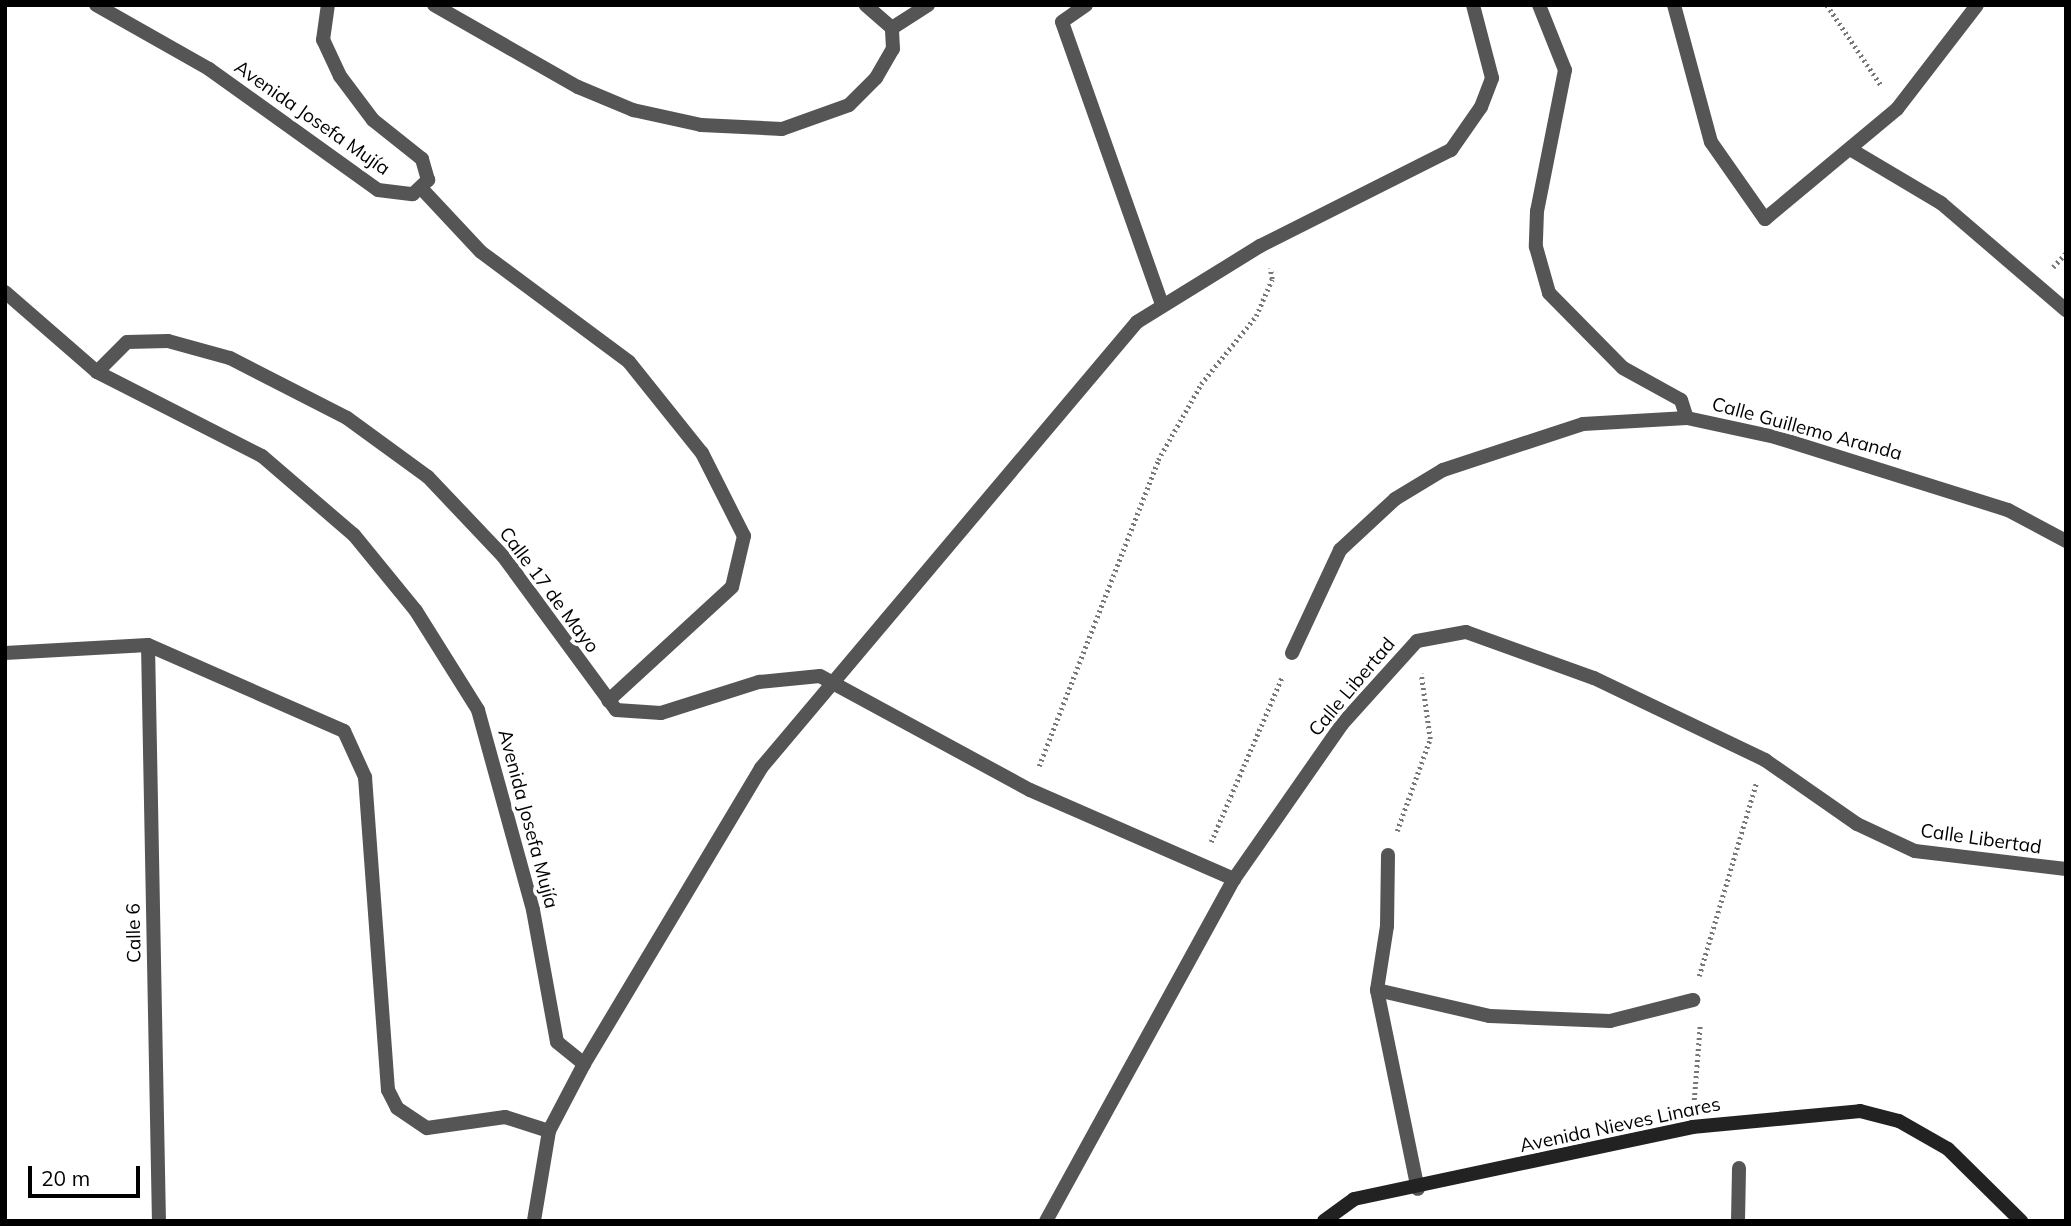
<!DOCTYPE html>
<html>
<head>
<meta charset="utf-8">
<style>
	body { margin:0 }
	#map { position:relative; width:2071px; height:1226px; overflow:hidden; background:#fff; font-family:Mulish,sans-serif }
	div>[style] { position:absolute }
	.path>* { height:4.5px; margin-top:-2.25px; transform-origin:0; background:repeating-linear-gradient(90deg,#777 0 2px,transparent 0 5.5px) }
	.service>* { height:14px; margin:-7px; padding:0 7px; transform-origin:7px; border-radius:7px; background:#555 }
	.pedestrian>* { height:14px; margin:-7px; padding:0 7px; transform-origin:7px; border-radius:7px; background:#555 }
	.minor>* { height:14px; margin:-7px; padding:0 7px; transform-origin:7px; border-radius:7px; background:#555 }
	.secondary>* { height:14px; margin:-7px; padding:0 7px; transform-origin:7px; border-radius:7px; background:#222 }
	span { translate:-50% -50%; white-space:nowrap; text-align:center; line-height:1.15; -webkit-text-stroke:7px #fff; paint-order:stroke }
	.street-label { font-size:19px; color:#000 }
	.frame { position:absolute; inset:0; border:7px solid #000; pointer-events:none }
	.scale { position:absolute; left:28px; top:1166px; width:112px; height:32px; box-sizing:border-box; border:4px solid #000; border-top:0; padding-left:9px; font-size:21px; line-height:24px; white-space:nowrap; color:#000; -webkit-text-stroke:5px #fff; paint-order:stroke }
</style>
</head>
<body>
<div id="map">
	<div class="path">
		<i style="left:1827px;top:5px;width:97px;rotate:56deg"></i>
		<i style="left:2053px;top:267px;width:19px;rotate:-47deg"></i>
		<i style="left:1039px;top:766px;width:328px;rotate:-68.7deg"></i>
		<i style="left:1158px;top:460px;width:87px;rotate:-60.5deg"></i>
		<i style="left:1201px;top:384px;width:87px;rotate:-51deg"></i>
		<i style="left:1256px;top:316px;width:40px;rotate:-66.6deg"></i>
		<i style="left:1272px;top:279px;width:11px;rotate:-100deg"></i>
		<i style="left:1397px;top:831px;width:98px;rotate:-70.3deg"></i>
		<i style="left:1430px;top:739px;width:66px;rotate:-97.9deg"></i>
		<i style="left:1211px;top:842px;width:180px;rotate:-66.7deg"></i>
		<i style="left:1699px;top:976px;width:201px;rotate:-73.5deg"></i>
		<i style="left:1694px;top:1100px;width:75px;rotate:-85.4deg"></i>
	</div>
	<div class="service">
		<i style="left:1850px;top:149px;width:106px;rotate:30.7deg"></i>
		<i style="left:1941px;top:203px;width:165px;rotate:40.6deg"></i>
		<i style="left:1765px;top:219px;width:172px;rotate:-39.8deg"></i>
		<i style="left:1897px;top:109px;width:131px;rotate:-52.4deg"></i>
		<i style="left:1388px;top:855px;width:71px;rotate:90.8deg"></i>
		<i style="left:1387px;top:926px;width:65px;rotate:98.9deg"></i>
		<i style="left:1377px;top:990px;width:203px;rotate:78.4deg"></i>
		<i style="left:1377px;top:990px;width:116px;rotate:13deg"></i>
		<i style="left:1490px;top:1016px;width:120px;rotate:2.4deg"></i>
		<i style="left:1610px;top:1021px;width:86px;rotate:-14.2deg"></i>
	</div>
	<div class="pedestrian">
		<i style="left:1086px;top:5px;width:29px;rotate:145deg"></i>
		<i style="left:1062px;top:22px;width:297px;rotate:70.5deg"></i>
		<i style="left:1674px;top:5px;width:142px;rotate:74.9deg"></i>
		<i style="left:1711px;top:142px;width:94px;rotate:55deg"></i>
	</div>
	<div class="minor">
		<i style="left:96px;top:5px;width:130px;rotate:29.5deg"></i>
		<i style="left:209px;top:69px;width:208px;rotate:35.6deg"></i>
		<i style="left:378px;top:190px;width:35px;rotate:7deg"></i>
		<i style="left:413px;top:194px;width:21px;rotate:-43deg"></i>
		<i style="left:428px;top:180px;width:22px;rotate:-106deg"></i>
		<i style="left:422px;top:159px;width:63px;rotate:-141.5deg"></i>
		<i style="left:373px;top:120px;width:55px;rotate:-126.9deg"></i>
		<i style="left:340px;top:76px;width:40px;rotate:-115deg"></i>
		<i style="left:323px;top:40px;width:35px;rotate:-82deg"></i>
		<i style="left:434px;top:5px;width:166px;rotate:29.7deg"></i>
		<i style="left:578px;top:87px;width:60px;rotate:22.7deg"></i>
		<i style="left:633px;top:110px;width:70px;rotate:12.4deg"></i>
		<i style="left:701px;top:125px;width:81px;rotate:2.8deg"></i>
		<i style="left:782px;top:129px;width:71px;rotate:-19.7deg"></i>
		<i style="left:849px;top:105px;width:38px;rotate:-45deg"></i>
		<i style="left:876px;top:78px;width:34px;rotate:-60deg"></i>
		<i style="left:893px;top:49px;width:21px;rotate:-93deg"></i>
		<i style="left:892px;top:28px;width:35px;rotate:-139deg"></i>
		<i style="left:1539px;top:5px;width:70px;rotate:68.2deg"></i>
		<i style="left:1565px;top:70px;width:144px;rotate:101.2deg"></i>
		<i style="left:1537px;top:211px;width:36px;rotate:92deg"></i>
		<i style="left:1536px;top:247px;width:48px;rotate:74.2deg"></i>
		<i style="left:1549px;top:293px;width:105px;rotate:45.4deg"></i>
		<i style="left:1623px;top:368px;width:66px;rotate:28.9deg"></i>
		<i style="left:1681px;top:400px;width:19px;rotate:72deg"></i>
		<i style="left:892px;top:28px;width:43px;rotate:-32.6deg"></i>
		<i style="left:422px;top:189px;width:86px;rotate:46.9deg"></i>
		<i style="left:481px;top:252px;width:184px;rotate:36.6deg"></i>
		<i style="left:629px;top:362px;width:117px;rotate:51.3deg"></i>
		<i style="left:702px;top:453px;width:93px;rotate:63.2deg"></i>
		<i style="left:744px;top:536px;width:52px;rotate:103.2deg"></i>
		<i style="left:732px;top:587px;width:168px;rotate:137.4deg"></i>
		<i style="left:5px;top:292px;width:122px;rotate:41deg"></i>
		<i style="left:97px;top:372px;width:185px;rotate:27deg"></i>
		<i style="left:262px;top:456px;width:121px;rotate:40.7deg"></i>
		<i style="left:354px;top:535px;width:98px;rotate:50.8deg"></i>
		<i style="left:416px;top:611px;width:117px;rotate:57.9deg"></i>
		<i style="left:478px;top:710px;width:207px;rotate:74.6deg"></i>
		<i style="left:533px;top:910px;width:134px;rotate:79.7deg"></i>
		<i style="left:557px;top:1042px;width:35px;rotate:39deg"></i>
		<i style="left:584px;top:1064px;width:76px;rotate:117.6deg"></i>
		<i style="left:549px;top:1131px;width:91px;rotate:99.5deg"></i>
		<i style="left:97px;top:372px;width:42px;rotate:-45deg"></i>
		<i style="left:127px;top:342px;width:41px;rotate:-1.4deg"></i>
		<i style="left:168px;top:341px;width:64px;rotate:15.3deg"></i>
		<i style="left:230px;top:358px;width:131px;rotate:27.1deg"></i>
		<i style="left:347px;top:418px;width:100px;rotate:36.1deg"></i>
		<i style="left:428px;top:477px;width:109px;rotate:46.5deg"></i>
		<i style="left:503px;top:556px;width:191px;rotate:53.7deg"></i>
		<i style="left:616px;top:710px;width:45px;rotate:3.8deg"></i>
		<i style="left:661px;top:713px;width:103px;rotate:-17.6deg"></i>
		<i style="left:759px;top:682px;width:61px;rotate:-5.6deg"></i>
		<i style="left:820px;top:676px;width:239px;rotate:28.5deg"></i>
		<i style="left:1030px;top:790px;width:223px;rotate:23.6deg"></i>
		<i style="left:148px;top:645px;width:576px;rotate:88.91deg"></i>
		<i style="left:5px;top:653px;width:143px;rotate:-3.2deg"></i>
		<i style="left:148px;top:645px;width:214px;rotate:23.7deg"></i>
		<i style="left:344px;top:731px;width:51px;rotate:65.5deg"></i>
		<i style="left:365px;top:777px;width:314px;rotate:85.8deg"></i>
		<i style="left:388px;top:1090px;width:20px;rotate:63deg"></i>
		<i style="left:397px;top:1108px;width:36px;rotate:34deg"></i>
		<i style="left:427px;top:1128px;width:79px;rotate:-8deg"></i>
		<i style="left:505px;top:1117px;width:46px;rotate:17.7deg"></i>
		<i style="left:1292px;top:653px;width:114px;rotate:-65deg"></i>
		<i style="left:1340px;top:550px;width:75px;rotate:-42.8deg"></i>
		<i style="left:1395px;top:499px;width:56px;rotate:-31.1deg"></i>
		<i style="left:1443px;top:470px;width:147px;rotate:-18.2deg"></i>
		<i style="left:1583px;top:424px;width:104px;rotate:-3.3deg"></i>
		<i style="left:1687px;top:418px;width:90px;rotate:12.2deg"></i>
		<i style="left:1775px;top:437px;width:244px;rotate:17.4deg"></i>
		<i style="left:2008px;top:510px;width:66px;rotate:28.1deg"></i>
		<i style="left:584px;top:1064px;width:345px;rotate:-59.1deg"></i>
		<i style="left:761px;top:768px;width:583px;rotate:-49.87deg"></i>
		<i style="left:1137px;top:322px;width:145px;rotate:-31.7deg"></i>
		<i style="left:1260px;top:246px;width:214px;rotate:-26.7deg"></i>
		<i style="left:1451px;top:150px;width:52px;rotate:-55.1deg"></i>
		<i style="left:1481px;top:107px;width:31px;rotate:-69deg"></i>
		<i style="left:1492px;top:78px;width:75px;rotate:-104.6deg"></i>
		<i style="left:1046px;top:1221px;width:390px;rotate:-61.2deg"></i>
		<i style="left:1234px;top:879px;width:189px;rotate:-55.1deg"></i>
		<i style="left:1342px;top:724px;width:112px;rotate:-47.9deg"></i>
		<i style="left:1417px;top:641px;width:50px;rotate:-10.4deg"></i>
		<i style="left:1466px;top:632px;width:136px;rotate:19.8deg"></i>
		<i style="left:1594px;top:678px;width:190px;rotate:25.6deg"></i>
		<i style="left:1765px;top:760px;width:112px;rotate:34.8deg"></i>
		<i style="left:1857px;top:824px;width:64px;rotate:25deg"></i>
		<i style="left:1915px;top:851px;width:152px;rotate:6.8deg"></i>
		<i style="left:1738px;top:1221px;width:53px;rotate:-88.9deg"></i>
	</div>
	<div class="secondary">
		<i style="left:1324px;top:1221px;width:37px;rotate:-36deg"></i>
		<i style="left:1354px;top:1199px;width:346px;rotate:-12deg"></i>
		<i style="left:1692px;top:1127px;width:169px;rotate:-5.4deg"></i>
		<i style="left:1860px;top:1111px;width:40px;rotate:14.4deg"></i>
		<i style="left:1899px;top:1121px;width:56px;rotate:29.7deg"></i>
		<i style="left:1948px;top:1149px;width:103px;rotate:44.6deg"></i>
	</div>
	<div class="street-label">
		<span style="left:312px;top:118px;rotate:35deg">Avenida Josefa Mujía</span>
		<span style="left:1807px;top:429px;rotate:15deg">Calle Guillemo Aranda</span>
		<span style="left:549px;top:590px;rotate:53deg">Calle 17 de Mayo</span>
		<span style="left:1352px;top:687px;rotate:-50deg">Calle Libertad</span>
		<span style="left:528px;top:819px;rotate:75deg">Avenida Josefa Mujía</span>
		<span style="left:1981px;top:839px;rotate:8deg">Calle Libertad</span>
		<span style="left:134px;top:933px;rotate:-91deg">Calle 6</span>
		<span style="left:1620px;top:1125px;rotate:-12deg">Avenida Nieves Linares</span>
	</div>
	<div class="frame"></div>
	<div class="scale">20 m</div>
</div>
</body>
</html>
